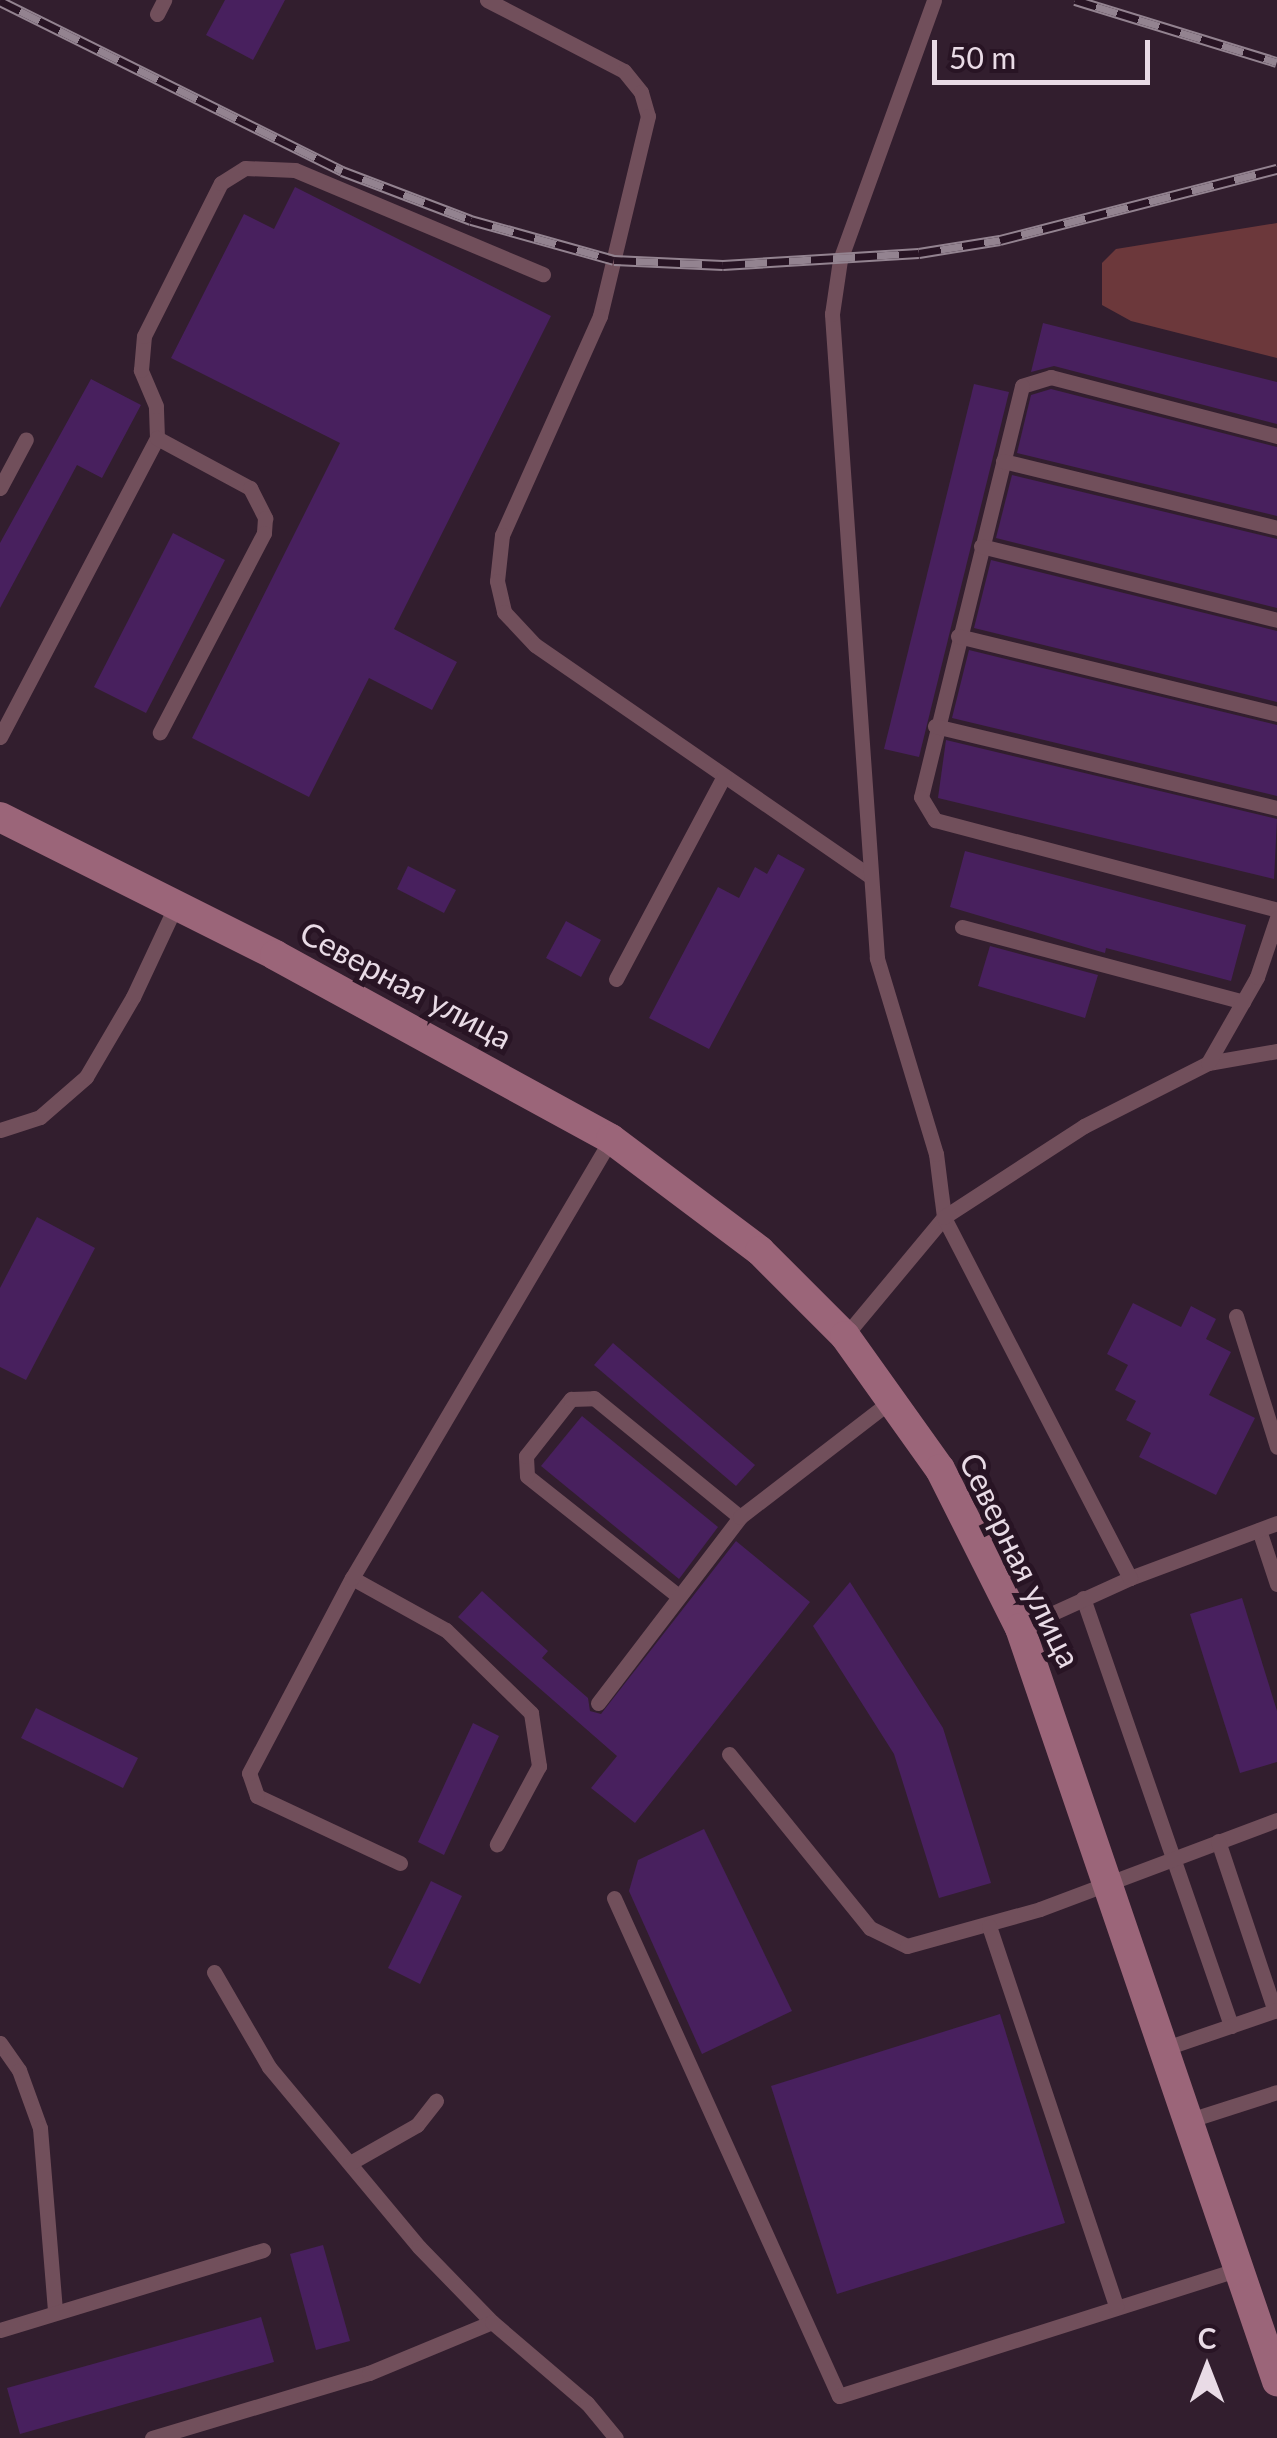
<!DOCTYPE html>
<html>
<head>
<meta charset="utf-8">
<style>
	body { margin:0 }
	#map { position:relative; width:1277px; height:2438px; overflow:hidden; background:#321e2e; font-family:Lato,sans-serif }
	div>[style] { position:absolute }
	.green>* { inset:0; background:#6c383b }
	.building>* { inset:0; background:#48205e }
	.lane>* { height:15px; margin:-7.5px; padding:0 7.5px; transform-origin:7.5px; border-radius:7.5px; background:#714f5b }
	.secondary>* { height:30px; margin:-15px; padding:0 15px; transform-origin:15px; border-radius:15px; background:#9b6579 }
	.rail>* { height:11px; margin-top:-5.5px; transform-origin:0; background:repeating-linear-gradient(90deg,#281424 0 22px,#938390 0 44px); box-sizing:border-box; border-block:2px solid #938390 }
	span { translate:-50% -50%; white-space:nowrap; text-align:center; line-height:1.15; -webkit-text-stroke:10px #281424; paint-order:stroke }
	.street-label { font-size:32px; color:#e9dbe6 }
	.north { position:absolute; left:1157px; top:2318px; width:100px; height:100px; -webkit-text-stroke:8px #281424; paint-order:stroke; rotate:0deg; font-size:28px; font-weight:700; line-height:40px; text-align:center; color:#e9dbe6 }
	.north::after { content:''; display:block; margin:auto; width:35px; height:45px; background:#e9dbe6; clip-path:polygon(50% 0,100% 100%,50% 72%,0 100%) }
	.scale { position:absolute; left:932px; top:40px; width:218px; height:45px; box-sizing:border-box; border:5px solid #e9dbe6; border-top:0; padding-left:12px; font-size:30px; line-height:35px; white-space:nowrap; color:#e9dbe6; -webkit-text-stroke:8px #281424; paint-order:stroke }
</style>
</head>
<body>
<div id="map">
	<div class="green">
		<i style="clip-path:polygon(1277px 223px,1277px 358px,1131px 321px,1102px 305px,1102px 263px,1116px 249px)"></i>
	</div>
	<div class="building">
		<i style="clip-path:polygon(225px 0,285px 0,253px 60px,206px 35px)"></i>
		<i style="clip-path:polygon(295px 187px,551px 316px,394px 629px,457px 662px,432px 710px,369px 678px,309px 797px,192px 738px,340px 443px,171px 358px,244px 214px,274px 229px)"></i>
		<i style="clip-path:polygon(1043px 323px,1277px 382px,1277px 424px,1054px 366px,1031px 372px)"></i>
		<i style="clip-path:polygon(91px 379px,141px 405px,102px 478px,77px 465px,0 608px,0 543px)"></i>
		<i style="clip-path:polygon(974px 384px,1009px 392px,919px 757px,884px 749px)"></i>
		<i style="clip-path:polygon(1051px 389px,1277px 447px,1277px 516px,1017px 453px,1031px 395px)"></i>
		<i style="clip-path:polygon(1012px 475px,1277px 539px,1277px 608px,996px 538px)"></i>
		<i style="clip-path:polygon(173px 533px,225px 560px,146px 713px,94px 687px)"></i>
		<i style="clip-path:polygon(991px 560px,1277px 631px,1277px 702px,974px 628px)"></i>
		<i style="clip-path:polygon(969px 650px,1277px 725px,1277px 796px,952px 718px)"></i>
		<i style="clip-path:polygon(946px 740px,1277px 819px,1274px 879px,938px 798px)"></i>
		<i style="clip-path:polygon(965px 851px,1246px 925px,1231px 981px,1106px 948px,1105px 953px,950px 907px)"></i>
		<i style="clip-path:polygon(778px 854px,805px 869px,709px 1049px,649px 1018px,718px 887px,739px 898px,755px 867px,767px 874px)"></i>
		<i style="clip-path:polygon(408px 866px,456px 890px,444px 913px,397px 889px)"></i>
		<i style="clip-path:polygon(566px 921px,601px 940px,581px 977px,546px 958px)"></i>
		<i style="clip-path:polygon(990px 946px,1098px 975px,1085px 1018px,978px 986px)"></i>
		<i style="clip-path:polygon(37px 1217px,95px 1248px,26px 1380px,0 1367px,0 1288px)"></i>
		<i style="clip-path:polygon(1133px 1303px,1181px 1327px,1191px 1306px,1216px 1319px,1206px 1339px,1231px 1352px,1209px 1395px,1255px 1418px,1216px 1495px,1139px 1457px,1151px 1433px,1126px 1420px,1136px 1401px,1115px 1390px,1128px 1365px,1107px 1354px)"></i>
		<i style="clip-path:polygon(613px 1343px,755px 1465px,736px 1486px,594px 1365px)"></i>
		<i style="clip-path:polygon(582px 1416px,718px 1527px,679px 1579px,541px 1466px)"></i>
		<i style="clip-path:polygon(736px 1541px,810px 1602px,635px 1823px,591px 1788px,617px 1756px,458px 1617px,482px 1591px,548px 1651px,542px 1658px,588px 1698px,590px 1711px,601px 1714px)"></i>
		<i style="clip-path:polygon(850px 1582px,943px 1728px,991px 1883px,939px 1898px,894px 1754px,813px 1626px)"></i>
		<i style="clip-path:polygon(1242px 1598px,1277px 1711px,1277px 1762px,1240px 1773px,1190px 1614px)"></i>
		<i style="clip-path:polygon(36px 1708px,138px 1758px,123px 1788px,21px 1738px)"></i>
		<i style="clip-path:polygon(473px 1723px,499px 1736px,444px 1855px,418px 1842px)"></i>
		<i style="clip-path:polygon(704px 1829px,792px 2011px,702px 2054px,629px 1891px,638px 1860px)"></i>
		<i style="clip-path:polygon(431px 1881px,462px 1896px,420px 1984px,388px 1968px)"></i>
		<i style="clip-path:polygon(1000px 2014px,1065px 2223px,837px 2294px,771px 2086px)"></i>
		<i style="clip-path:polygon(323px 2245px,350px 2341px,316px 2350px,290px 2254px)"></i>
		<i style="clip-path:polygon(261px 2317px,274px 2362px,20px 2434px,7px 2388px)"></i>
	</div>
	<div class="lane">
		<i style="left:487px;top:0;width:154px;rotate:27.4deg"></i>
		<i style="left:624px;top:71px;width:27px;rotate:51deg"></i>
		<i style="left:641px;top:92px;width:25px;rotate:74deg"></i>
		<i style="left:648px;top:116px;width:206px;rotate:103.5deg"></i>
		<i style="left:600px;top:316px;width:240px;rotate:114.1deg"></i>
		<i style="left:502px;top:535px;width:46px;rotate:96.2deg"></i>
		<i style="left:497px;top:581px;width:32px;rotate:77deg"></i>
		<i style="left:504px;top:612px;width:45px;rotate:46.8deg"></i>
		<i style="left:535px;top:645px;width:405px;rotate:34.6deg"></i>
		<i style="left:157px;top:14px;width:16px;rotate:-63deg"></i>
		<i style="left:1277px;top:436px;width:234px;rotate:-165.4deg"></i>
		<i style="left:1051px;top:377px;width:30px;rotate:163deg"></i>
		<i style="left:1022px;top:386px;width:423px;rotate:103.8deg"></i>
		<i style="left:921px;top:797px;width:27px;rotate:59deg"></i>
		<i style="left:935px;top:820px;width:354px;rotate:14.7deg"></i>
		<i style="left:157px;top:438px;width:32px;rotate:-92deg"></i>
		<i style="left:156px;top:406px;width:39px;rotate:-113deg"></i>
		<i style="left:141px;top:370px;width:34px;rotate:-85deg"></i>
		<i style="left:144px;top:336px;width:171px;rotate:-63.3deg"></i>
		<i style="left:221px;top:183px;width:28px;rotate:-32deg"></i>
		<i style="left:245px;top:168px;width:50px;rotate:2.3deg"></i>
		<i style="left:295px;top:170px;width:269px;rotate:22.8deg"></i>
		<i style="left:1003px;top:461px;width:282px;rotate:13.7deg"></i>
		<i style="left:0;top:488px;width:55px;rotate:-62deg"></i>
		<i style="left:981px;top:546px;width:305px;rotate:14deg"></i>
		<i style="left:958px;top:636px;width:328px;rotate:13.7deg"></i>
		<i style="left:935px;top:726px;width:352px;rotate:13.5deg"></i>
		<i style="left:0;top:737px;width:338px;rotate:-62.3deg"></i>
		<i style="left:157px;top:438px;width:106px;rotate:28.3deg"></i>
		<i style="left:250px;top:488px;width:34px;rotate:63deg"></i>
		<i style="left:265px;top:518px;width:15px;rotate:94deg"></i>
		<i style="left:264px;top:533px;width:225px;rotate:117.6deg"></i>
		<i style="left:962px;top:927px;width:291px;rotate:14.9deg"></i>
		<i style="left:616px;top:979px;width:230px;rotate:-62deg"></i>
		<i style="left:1208px;top:1063px;width:70px;rotate:-9.9deg"></i>
		<i style="left:0;top:1130px;width:42px;rotate:-18deg"></i>
		<i style="left:40px;top:1117px;width:61px;rotate:-41deg"></i>
		<i style="left:86px;top:1077px;width:93px;rotate:-59.6deg"></i>
		<i style="left:133px;top:997px;width:102px;rotate:-64.9deg"></i>
		<i style="left:1236px;top:1316px;width:137px;rotate:72.6deg"></i>
		<i style="left:845px;top:1336px;width:155px;rotate:-50.2deg"></i>
		<i style="left:944px;top:1217px;width:64px;rotate:-97.2deg"></i>
		<i style="left:936px;top:1154px;width:205px;rotate:-106.8deg"></i>
		<i style="left:877px;top:958px;width:646px;rotate:-94deg"></i>
		<i style="left:832px;top:314px;width:55px;rotate:-81.6deg"></i>
		<i style="left:840px;top:260px;width:276px;rotate:-70.1deg"></i>
		<i style="left:1259px;top:1530px;width:57px;rotate:71.6deg"></i>
		<i style="left:352px;top:1578px;width:107px;rotate:29deg"></i>
		<i style="left:446px;top:1630px;width:119px;rotate:44.3deg"></i>
		<i style="left:531px;top:1713px;width:54px;rotate:81.4deg"></i>
		<i style="left:539px;top:1766px;width:89px;rotate:118.3deg"></i>
		<i style="left:1130px;top:1578px;width:157px;rotate:-20.5deg"></i>
		<i style="left:677px;top:1595px;width:191px;rotate:-141.6deg"></i>
		<i style="left:527px;top:1476px;width:20px;rotate:-93deg"></i>
		<i style="left:526px;top:1456px;width:73px;rotate:-51.7deg"></i>
		<i style="left:571px;top:1399px;width:23px;rotate:-2deg"></i>
		<i style="left:594px;top:1398px;width:188px;rotate:39.2deg"></i>
		<i style="left:1083px;top:1598px;width:453px;rotate:70.9deg"></i>
		<i style="left:1020px;top:1628px;width:121px;rotate:-24.4deg"></i>
		<i style="left:1130px;top:1578px;width:406px;rotate:-117.3deg"></i>
		<i style="left:944px;top:1217px;width:167px;rotate:-33deg"></i>
		<i style="left:1084px;top:1126px;width:139px;rotate:-26.9deg"></i>
		<i style="left:1208px;top:1063px;width:99px;rotate:-60.3deg"></i>
		<i style="left:1257px;top:977px;width:62px;rotate:-71.3deg"></i>
		<i style="left:598px;top:1703px;width:234px;rotate:-52.6deg"></i>
		<i style="left:740px;top:1517px;width:192px;rotate:-37.6deg"></i>
		<i style="left:729px;top:1754px;width:224px;rotate:51deg"></i>
		<i style="left:870px;top:1928px;width:41px;rotate:25.9deg"></i>
		<i style="left:907px;top:1946px;width:138px;rotate:-15.5deg"></i>
		<i style="left:1040px;top:1909px;width:253px;rotate:-20.6deg"></i>
		<i style="left:1218px;top:1841px;width:179px;rotate:71.5deg"></i>
		<i style="left:400px;top:1863px;width:158px;rotate:-154.9deg"></i>
		<i style="left:257px;top:1796px;width:24px;rotate:-109deg"></i>
		<i style="left:249px;top:1773px;width:221px;rotate:-62.2deg"></i>
		<i style="left:352px;top:1578px;width:510px;rotate:-59.46deg"></i>
		<i style="left:614px;top:1898px;width:546px;rotate:65.69deg"></i>
		<i style="left:839px;top:2396px;width:421px;rotate:-17.6deg"></i>
		<i style="left:989px;top:1926px;width:401px;rotate:71.5deg"></i>
		<i style="left:214px;top:1972px;width:110px;rotate:59.9deg"></i>
		<i style="left:269px;top:2067px;width:234px;rotate:50.2deg"></i>
		<i style="left:419px;top:2247px;width:105px;rotate:45.8deg"></i>
		<i style="left:0;top:2043px;width:33px;rotate:55deg"></i>
		<i style="left:19px;top:2070px;width:62px;rotate:70.1deg"></i>
		<i style="left:40px;top:2128px;width:184px;rotate:85.3deg"></i>
		<i style="left:1166px;top:2048px;width:117px;rotate:-18.9deg"></i>
		<i style="left:1190px;top:2120px;width:91px;rotate:-17.8deg"></i>
		<i style="left:350px;top:2163px;width:77px;rotate:-29.6deg"></i>
		<i style="left:417px;top:2125px;width:31px;rotate:-52deg"></i>
		<i style="left:0;top:2330px;width:275px;rotate:-16.9deg"></i>
		<i style="left:152px;top:2438px;width:227px;rotate:-16.7deg"></i>
		<i style="left:369px;top:2373px;width:133px;rotate:-22.5deg"></i>
		<i style="left:492px;top:2322px;width:125px;rotate:40.5deg"></i>
		<i style="left:587px;top:2403px;width:45px;rotate:50.4deg"></i>
	</div>
	<div class="secondary">
		<i style="left:0;top:817px;width:308px;rotate:26.6deg"></i>
		<i style="left:275px;top:955px;width:383px;rotate:28.7deg"></i>
		<i style="left:611px;top:1139px;width:186px;rotate:36.9deg"></i>
		<i style="left:760px;top:1251px;width:120px;rotate:45deg"></i>
		<i style="left:845px;top:1336px;width:163px;rotate:54.5deg"></i>
		<i style="left:940px;top:1469px;width:178px;rotate:63.3deg"></i>
		<i style="left:1020px;top:1628px;width:796px;rotate:71.16deg"></i>
	</div>
	<div class="rail">
		<i style="left:1075px;top:0;width:211px;rotate:17.1deg"></i>
		<i style="left:0;top:1px;width:382px;rotate:26.4deg"></i>
		<i style="left:342px;top:171px;width:138px;rotate:20.8deg"></i>
		<i style="left:471px;top:220px;width:148px;rotate:15.6deg"></i>
		<i style="left:614px;top:260px;width:109px;rotate:2.6deg"></i>
		<i style="left:723px;top:265px;width:196px;rotate:-3.5deg"></i>
		<i style="left:919px;top:253px;width:82px;rotate:-9.1deg"></i>
		<i style="left:1000px;top:240px;width:286px;rotate:-14.4deg"></i>
	</div>
	<div class="street-label">
		<span style="left:406px;top:985px;rotate:28deg">Северная улица</span>
		<span style="left:1020px;top:1560px;rotate:64deg">Северная улица</span>
	</div>
	<div class="north">С</div>
	<div class="scale">50 m</div>
</div>
</body>
</html>
